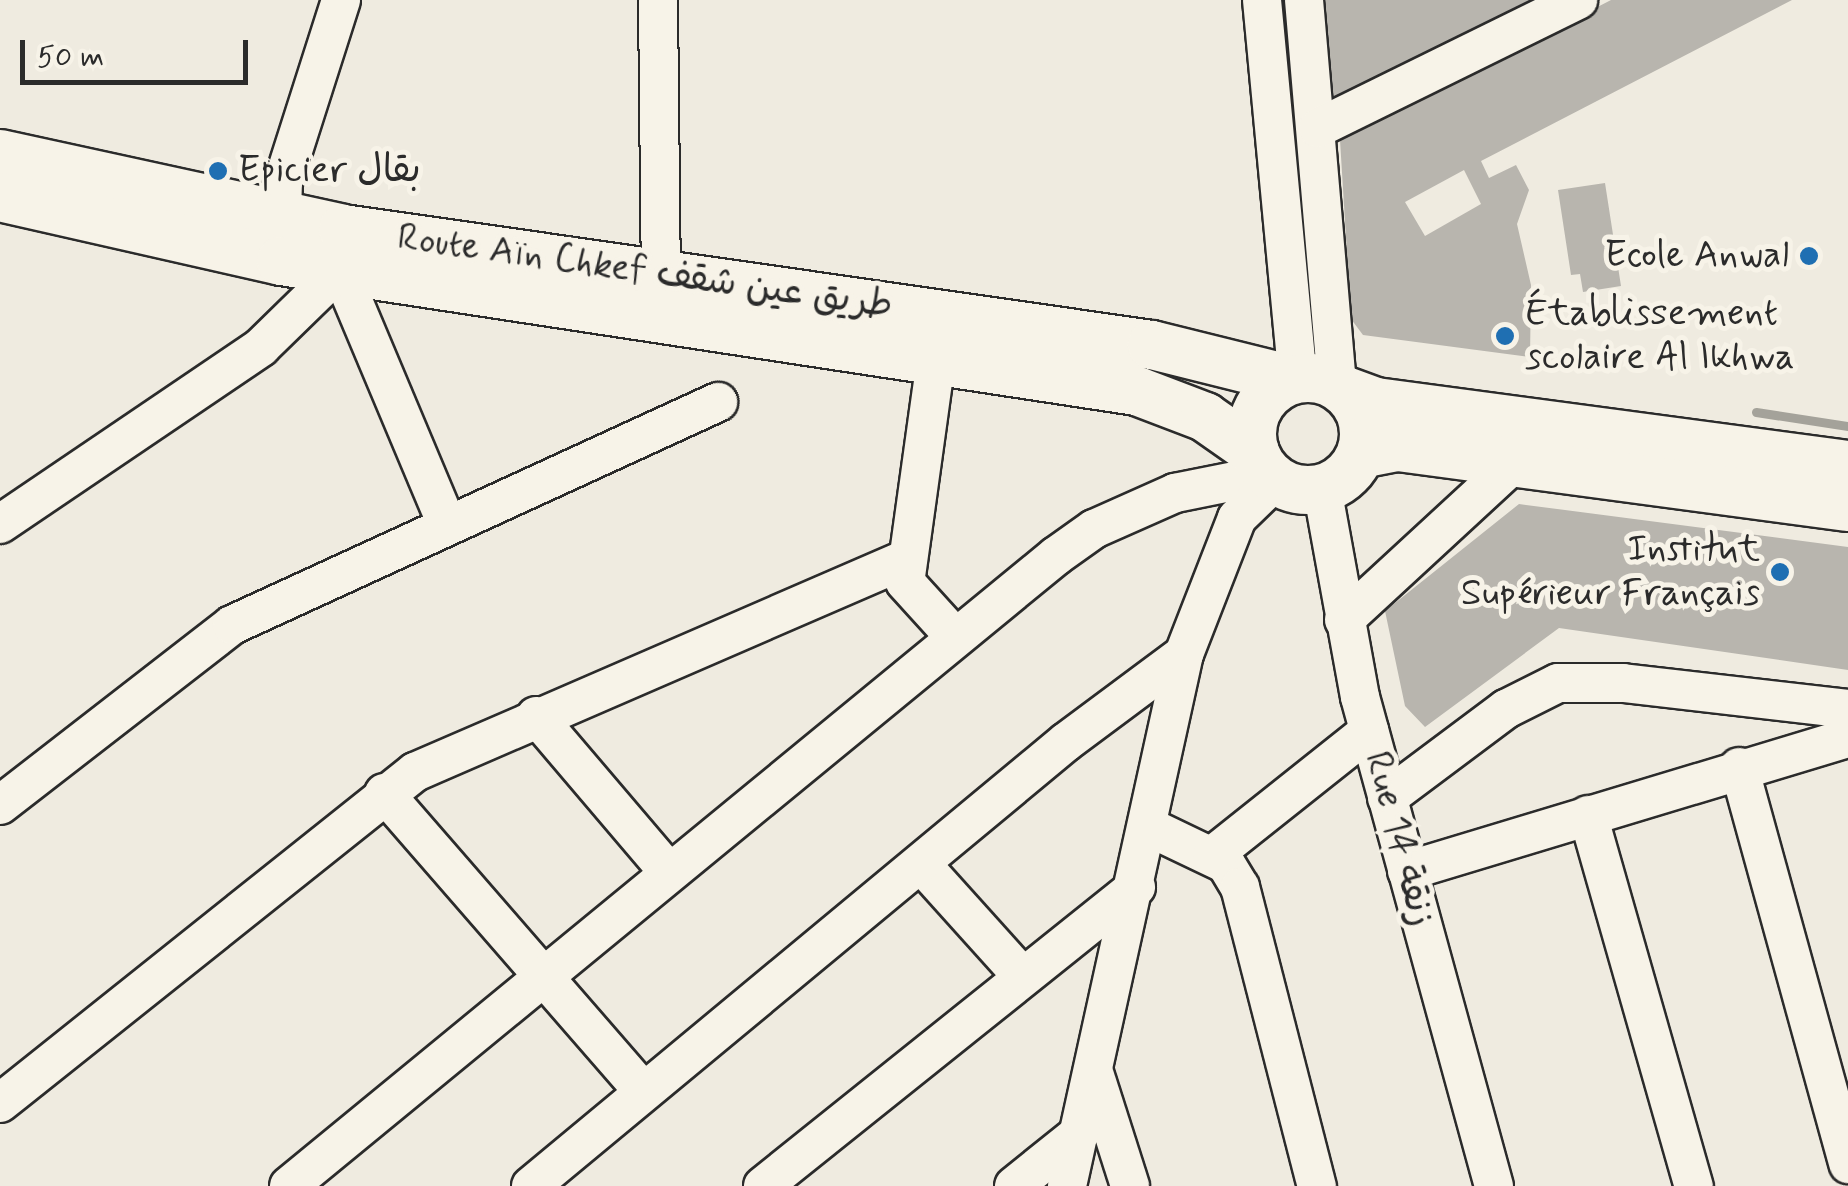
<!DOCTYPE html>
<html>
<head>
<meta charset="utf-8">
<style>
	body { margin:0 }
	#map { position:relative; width:1848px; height:1186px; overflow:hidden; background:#efebe0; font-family:Mynerve,"Playpen Sans Arabic",sans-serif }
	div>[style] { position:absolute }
	.stream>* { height:9px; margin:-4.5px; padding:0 4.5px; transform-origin:4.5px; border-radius:4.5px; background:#a4a29a }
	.building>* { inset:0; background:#b8b5ae }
	.roads { filter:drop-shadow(2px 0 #2b2b2b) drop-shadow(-2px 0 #2b2b2b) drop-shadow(0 2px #2b2b2b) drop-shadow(0 -2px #2b2b2b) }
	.minor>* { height:38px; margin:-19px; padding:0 19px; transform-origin:19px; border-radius:19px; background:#f7f3e8 }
	.major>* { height:48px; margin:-24px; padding:0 24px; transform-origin:24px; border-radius:24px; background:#f7f3e8 }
	.major>.ring { margin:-24px; padding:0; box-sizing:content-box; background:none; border:48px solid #f7f3e8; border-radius:50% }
	.dots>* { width:28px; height:28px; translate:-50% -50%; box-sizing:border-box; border:5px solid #f7f3e8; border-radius:50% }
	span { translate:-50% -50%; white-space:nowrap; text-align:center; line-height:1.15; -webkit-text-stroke:10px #f7f3e8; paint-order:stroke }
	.poi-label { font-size:38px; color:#2b2b2b }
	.left { translate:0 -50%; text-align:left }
	.right { translate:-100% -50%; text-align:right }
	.street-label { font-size:38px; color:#2b2b2b }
	.scale { position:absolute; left:20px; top:40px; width:228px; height:45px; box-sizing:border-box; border:5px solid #2b2b2b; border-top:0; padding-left:12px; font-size:30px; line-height:35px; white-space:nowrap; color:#2b2b2b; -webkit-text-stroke:8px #f7f3e8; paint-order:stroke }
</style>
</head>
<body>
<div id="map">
	<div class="stream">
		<i style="left:1756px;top:412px;width:93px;rotate:8.7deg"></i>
	</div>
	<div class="building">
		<i style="clip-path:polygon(1310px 0,1539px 0,1335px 105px,1318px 92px)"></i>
		<i style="clip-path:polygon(evenodd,1611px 0,1792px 0,1481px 161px,1489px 178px,1516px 165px,1529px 190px,1517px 224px,1531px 285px,1530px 357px,1363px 335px,1351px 319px,1340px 140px,1611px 0,1464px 170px,1481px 204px,1425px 236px,1405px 202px,1464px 170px)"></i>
		<i style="clip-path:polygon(1605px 183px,1621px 286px,1583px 292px,1580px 274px,1571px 275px,1558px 190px)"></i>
		<i style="clip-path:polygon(1519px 504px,1848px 547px,1848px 670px,1559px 628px,1425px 727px,1405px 706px,1385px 611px)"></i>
	</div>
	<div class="roads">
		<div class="minor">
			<i style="left:658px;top:0;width:273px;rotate:89.4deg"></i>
			<i style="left:1262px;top:0;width:381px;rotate:84.6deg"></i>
			<i style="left:1304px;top:0;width:387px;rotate:85.1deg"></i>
			<i style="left:1318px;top:128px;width:290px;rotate:-26.2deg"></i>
			<i style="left:281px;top:244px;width:62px;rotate:-88.2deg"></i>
			<i style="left:283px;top:182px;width:191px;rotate:-72.3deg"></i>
			<i style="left:340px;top:270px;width:277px;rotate:67.2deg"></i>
			<i style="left:936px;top:360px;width:224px;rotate:97.9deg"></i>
			<i style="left:905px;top:582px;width:73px;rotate:47.8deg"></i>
			<i style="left:1322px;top:488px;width:212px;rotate:79.7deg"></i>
			<i style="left:1360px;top:697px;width:507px;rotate:74.68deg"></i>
			<i style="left:0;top:524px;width:315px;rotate:-34.1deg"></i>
			<i style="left:261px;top:347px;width:110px;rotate:-44.3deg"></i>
			<i style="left:340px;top:270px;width:21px;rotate:-85deg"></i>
			<i style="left:1344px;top:620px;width:233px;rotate:-42.7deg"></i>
			<i style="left:536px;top:716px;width:204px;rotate:49.6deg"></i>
			<i style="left:1739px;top:767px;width:412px;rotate:74.6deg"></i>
			<i style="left:384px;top:793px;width:393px;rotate:49deg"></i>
			<i style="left:1387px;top:798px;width:149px;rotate:-36.8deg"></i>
			<i style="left:1506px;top:709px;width:58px;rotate:-26.6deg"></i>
			<i style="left:1558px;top:683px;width:65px"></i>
			<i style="left:1623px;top:683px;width:226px;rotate:6.6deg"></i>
			<i style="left:0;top:805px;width:294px;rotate:-37.8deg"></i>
			<i style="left:232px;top:625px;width:535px;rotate:-24.65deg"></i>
			<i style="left:1588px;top:815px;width:386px;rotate:74.1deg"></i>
			<i style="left:1151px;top:828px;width:83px;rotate:25.6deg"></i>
			<i style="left:1226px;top:864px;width:27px;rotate:59deg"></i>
			<i style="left:1240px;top:887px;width:309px;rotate:75.6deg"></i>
			<i style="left:1212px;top:856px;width:201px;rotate:-38.5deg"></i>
			<i style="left:923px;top:866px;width:147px;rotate:48deg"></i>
			<i style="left:1407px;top:871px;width:461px;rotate:-16.8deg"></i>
			<i style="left:1095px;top:1076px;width:115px;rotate:72.3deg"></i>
			<i style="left:0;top:1103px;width:531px;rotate:-38.58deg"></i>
			<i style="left:415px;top:772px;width:533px;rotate:-23.44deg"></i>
			<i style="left:289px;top:1186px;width:993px;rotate:-39.4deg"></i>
			<i style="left:1056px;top:556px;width:47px;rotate:-35.4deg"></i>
			<i style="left:1094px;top:529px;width:89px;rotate:-24deg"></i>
			<i style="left:1175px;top:493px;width:96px;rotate:-11.4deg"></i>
			<i style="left:531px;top:1186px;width:695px;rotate:-39.69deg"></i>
			<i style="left:1066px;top:742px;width:147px;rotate:-36.7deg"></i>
			<i style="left:763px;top:1186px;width:478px;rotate:-38.7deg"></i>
			<i style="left:1014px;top:1186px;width:85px;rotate:-38.8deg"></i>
			<i style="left:1067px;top:1186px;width:545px;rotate:-77.6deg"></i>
			<i style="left:1184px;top:654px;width:146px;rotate:-68.7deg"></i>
			<i style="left:1237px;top:518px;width:54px;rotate:-44.3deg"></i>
		</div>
		<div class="major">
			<i style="left:0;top:154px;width:351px;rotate:12.3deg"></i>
			<i style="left:343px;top:229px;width:817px;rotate:8.16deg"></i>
			<i style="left:1152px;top:345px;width:144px;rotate:14deg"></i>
			<i style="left:0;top:197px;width:288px;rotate:12.8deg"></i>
			<i style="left:281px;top:261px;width:866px;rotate:8.64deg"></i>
			<i style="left:1137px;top:391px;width:73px;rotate:20.9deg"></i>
			<i style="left:1205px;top:417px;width:61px;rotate:35deg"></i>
			<i class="ring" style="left:1252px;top:378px;width:64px;height:64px"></i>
			<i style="left:1346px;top:391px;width:32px;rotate:20deg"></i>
			<i style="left:1376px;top:402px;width:476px;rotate:7.6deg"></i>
			<i style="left:1361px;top:454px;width:38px;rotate:-11deg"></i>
			<i style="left:1398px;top:447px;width:454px;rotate:7.6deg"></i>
		</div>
	</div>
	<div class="dots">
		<i style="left:218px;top:171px;background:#1f6fb2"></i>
		<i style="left:1809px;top:256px;background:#1f6fb2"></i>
		<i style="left:1505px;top:336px;background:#1f6fb2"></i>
		<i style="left:1780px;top:572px;background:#1f6fb2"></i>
	</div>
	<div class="poi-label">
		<span class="left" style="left:238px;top:171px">Epicier بقال</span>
		<span class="right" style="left:1789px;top:256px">Ecole Anwal</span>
		<span class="left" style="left:1525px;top:336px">Établissement<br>scolaire Al Ikhwa</span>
		<span class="right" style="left:1760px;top:572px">Institut<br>Supérieur Français</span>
	</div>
	<div class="street-label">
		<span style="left:645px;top:272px;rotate:8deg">Route Aïn Chkef طريق عين شقف</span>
		<span style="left:1399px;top:839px;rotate:75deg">Rue 14 زنقة</span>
	</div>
	<div class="scale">50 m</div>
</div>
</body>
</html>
